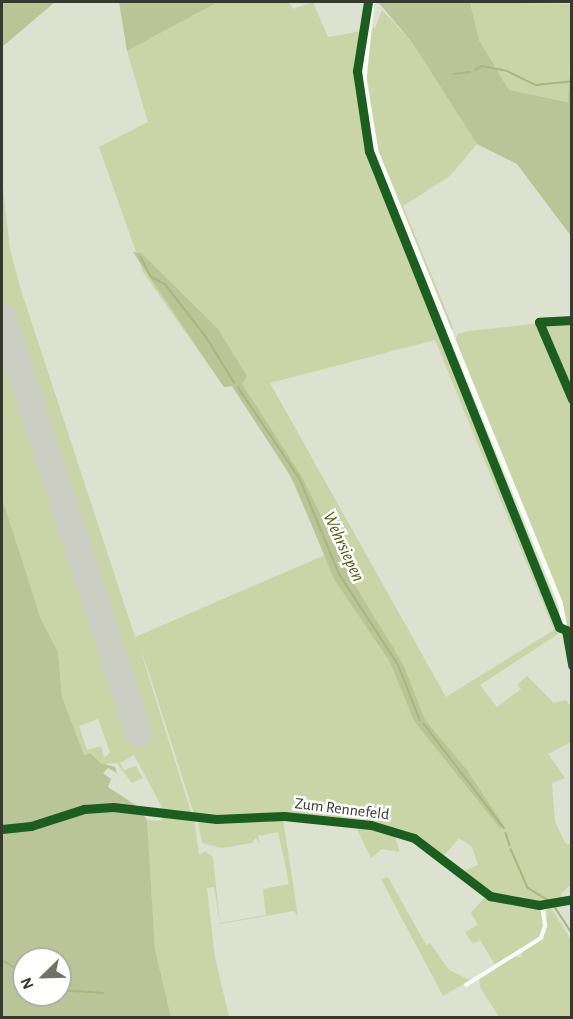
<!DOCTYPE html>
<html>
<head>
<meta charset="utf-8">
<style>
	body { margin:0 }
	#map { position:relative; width:573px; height:1019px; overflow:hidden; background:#dce1d0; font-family:"Alegreya Sans",sans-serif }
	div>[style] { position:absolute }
	.green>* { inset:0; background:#c9d5a7 }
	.forest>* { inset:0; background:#b9c597 }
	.stream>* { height:1.5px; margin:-0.75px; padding:0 0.75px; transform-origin:0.75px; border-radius:0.75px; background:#a8b680 }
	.runway>* { height:27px; margin:-13.5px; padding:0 13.5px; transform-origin:13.5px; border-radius:13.5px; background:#cccec4 }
	.minor>* { height:4px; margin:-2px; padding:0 2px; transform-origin:2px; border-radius:2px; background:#fafaf8 }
	.tertiary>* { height:4.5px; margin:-2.25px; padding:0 2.25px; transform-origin:2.25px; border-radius:2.25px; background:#fafaf8 }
	.secondary>* { height:4.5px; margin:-2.25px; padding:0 2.25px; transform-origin:2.25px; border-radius:2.25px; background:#fafaf8 }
	.cycleway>* { height:9px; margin:-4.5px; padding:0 4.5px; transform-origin:4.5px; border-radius:4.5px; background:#1b5e20 }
	span { translate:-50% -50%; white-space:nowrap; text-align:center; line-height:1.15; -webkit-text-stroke:5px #fff; paint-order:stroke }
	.street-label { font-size:16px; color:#363a2e }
	.water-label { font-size:18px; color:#4e5d0c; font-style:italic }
	.frame { position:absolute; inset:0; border:3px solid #363a2e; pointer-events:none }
	.north { position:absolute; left:12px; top:947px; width:60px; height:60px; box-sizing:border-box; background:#fff; border:2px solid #afb0ab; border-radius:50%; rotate:247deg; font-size:16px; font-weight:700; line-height:24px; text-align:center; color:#363a2e }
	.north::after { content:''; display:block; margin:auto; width:21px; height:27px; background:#707467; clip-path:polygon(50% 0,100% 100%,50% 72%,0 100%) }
</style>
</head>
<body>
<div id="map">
	<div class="green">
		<i style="clip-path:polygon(evenodd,218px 2px,289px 2px,293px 9px,313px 2px,328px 37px,362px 31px,363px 104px,377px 161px,561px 616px,562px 627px,558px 634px,480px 685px,497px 707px,521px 689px,517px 685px,527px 676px,554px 703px,566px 700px,571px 707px,571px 742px,548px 754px,565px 778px,552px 783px,555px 822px,566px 844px,571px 844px,571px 884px,561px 894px,563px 900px,538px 903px,485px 892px,463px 871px,478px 865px,472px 847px,459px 838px,443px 857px,414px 836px,373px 823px,291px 815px,228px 818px,194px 814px,149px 673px,140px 649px,191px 812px,163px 809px,134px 755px,120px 763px,124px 770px,136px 766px,143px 778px,132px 783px,117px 763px,103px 764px,90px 753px,84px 755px,78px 741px,62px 697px,58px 652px,41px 619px,2px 498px,2px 179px,10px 250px,22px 293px,135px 637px,325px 555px,287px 469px,232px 386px,224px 387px,143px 272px,99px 147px,148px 122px,127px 51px,218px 2px,435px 340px,554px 630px,446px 697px,270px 383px,435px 340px,218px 2px,98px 719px,110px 752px,104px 758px,101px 746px,87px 750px,79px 726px,98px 719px)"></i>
		<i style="clip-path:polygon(470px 2px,571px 4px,569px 102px,509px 90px,479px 40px)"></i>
		<i style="clip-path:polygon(382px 10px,411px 41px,477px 144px,450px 176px,403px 206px,454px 330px,448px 326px,378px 152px,366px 70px,370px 29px,375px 28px)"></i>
		<i style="clip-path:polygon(571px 320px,571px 653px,564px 608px,455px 340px,458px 334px,469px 331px)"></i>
		<i style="clip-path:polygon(163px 815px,194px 819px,199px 855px,205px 851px,213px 857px,220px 923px,266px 915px,263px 889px,289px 884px,284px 859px,278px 832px,258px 836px,260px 844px,256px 838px,252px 843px,222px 848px,202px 843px,198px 822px,283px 820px,298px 916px,294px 911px,220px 924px,214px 887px,207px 888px,215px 958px,229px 1016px,171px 1017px,155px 949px,147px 820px,162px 821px)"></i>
		<i style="clip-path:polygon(356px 827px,394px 834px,400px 852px,382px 849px,371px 858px)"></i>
		<i style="clip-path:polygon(388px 877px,426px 945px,430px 943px,449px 970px,470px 980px,443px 996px,381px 879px)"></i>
		<i style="clip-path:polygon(485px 897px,541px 909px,544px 924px,538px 939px,495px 965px,480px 940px,473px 944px,465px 932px,478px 925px,471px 913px)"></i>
		<i style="clip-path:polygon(547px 909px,552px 909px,571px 940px,571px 1017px,499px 1017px,480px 987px,479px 979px,514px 956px,521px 958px,523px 951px,541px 939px,546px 932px)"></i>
	</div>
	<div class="forest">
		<i style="clip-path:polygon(2px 2px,55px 2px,2px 47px)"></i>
		<i style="clip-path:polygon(119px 2px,218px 2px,127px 51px)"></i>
		<i style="clip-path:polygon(378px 2px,470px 2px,479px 40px,509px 90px,568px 102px,571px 60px,571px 236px,517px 164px,477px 144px,411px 41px)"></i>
		<i style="clip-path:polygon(133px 252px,141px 253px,218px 329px,247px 376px,242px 384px,302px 477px,353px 582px,403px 664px,425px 720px,467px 770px,506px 829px,499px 827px,414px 721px,390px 662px,334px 579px,293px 480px,232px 386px,224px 387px)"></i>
		<i style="clip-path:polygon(evenodd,2px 498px,41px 619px,58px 652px,62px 697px,84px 755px,90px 753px,101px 763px,115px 767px,117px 773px,108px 768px,103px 773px,111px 779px,108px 787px,137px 806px,147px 820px,155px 949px,171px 1017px,2px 1017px,2px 498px,24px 959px,60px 959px,60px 995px,24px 995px,24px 959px)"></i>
	</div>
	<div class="stream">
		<i style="left:475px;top:70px;width:8px;rotate:-30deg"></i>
		<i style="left:482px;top:66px;width:25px;rotate:11deg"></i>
		<i style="left:507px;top:71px;width:32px;rotate:26deg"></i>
		<i style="left:536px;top:85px;width:36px;rotate:-6deg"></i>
		<i style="left:454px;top:74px;width:16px;rotate:-7deg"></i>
		<i style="left:141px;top:257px;width:22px;rotate:63deg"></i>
		<i style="left:151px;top:277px;width:16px;rotate:27deg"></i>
		<i style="left:165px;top:284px;width:68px;rotate:52.1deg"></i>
		<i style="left:207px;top:338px;width:52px;rotate:58.5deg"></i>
		<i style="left:238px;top:387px;width:111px;rotate:56deg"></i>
		<i style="left:300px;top:479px;width:104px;rotate:67.4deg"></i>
		<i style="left:340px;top:575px;width:108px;rotate:57deg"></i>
		<i style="left:399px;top:666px;width:58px;rotate:68.7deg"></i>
		<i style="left:424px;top:724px;width:131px;rotate:52.4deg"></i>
		<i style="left:506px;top:833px;width:13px;rotate:72deg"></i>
		<i style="left:511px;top:849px;width:43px;rotate:66.4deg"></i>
		<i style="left:528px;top:888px;width:26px;rotate:31deg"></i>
		<i style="left:555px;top:907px;width:31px;rotate:57deg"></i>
		<i style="left:2px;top:960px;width:26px;rotate:31deg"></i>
		<i style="left:60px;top:990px;width:43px;rotate:4deg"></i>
	</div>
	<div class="runway">
		<i style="left:2px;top:316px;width:439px;rotate:71.9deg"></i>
	</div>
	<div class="minor">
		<i style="left:466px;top:985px;width:89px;rotate:-32.1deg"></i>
		<i style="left:541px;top:938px;width:13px;rotate:-72deg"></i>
		<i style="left:545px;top:926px;width:21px;rotate:-98deg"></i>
	</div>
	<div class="tertiary">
		<i style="left:2px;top:829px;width:29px;rotate:-6deg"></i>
		<i style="left:31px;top:826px;width:56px;rotate:-17.8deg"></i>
		<i style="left:84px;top:809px;width:29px;rotate:-4deg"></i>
		<i style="left:113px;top:807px;width:104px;rotate:6.6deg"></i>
		<i style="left:216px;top:819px;width:68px;rotate:-2.5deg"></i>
		<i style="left:284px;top:816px;width:87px;rotate:5.9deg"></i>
		<i style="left:371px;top:825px;width:45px;rotate:16.8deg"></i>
		<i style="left:414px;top:838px;width:96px;rotate:37.3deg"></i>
		<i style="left:490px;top:896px;width:50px;rotate:10.4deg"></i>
		<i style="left:539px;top:905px;width:34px;rotate:-10deg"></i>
	</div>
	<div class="secondary">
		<i style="left:372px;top:2px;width:77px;rotate:95.9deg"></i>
		<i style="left:364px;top:79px;width:73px;rotate:80.5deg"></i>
		<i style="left:376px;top:151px;width:487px;rotate:67.8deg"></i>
		<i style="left:560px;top:602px;width:64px;rotate:79.2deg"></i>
	</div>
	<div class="cycleway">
		<i style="left:368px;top:2px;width:70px;rotate:99.1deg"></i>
		<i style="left:357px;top:71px;width:81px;rotate:81.5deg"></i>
		<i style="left:369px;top:151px;width:513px;rotate:68.24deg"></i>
		<i style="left:559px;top:627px;width:8px;rotate:23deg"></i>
		<i style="left:566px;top:630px;width:36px;rotate:80deg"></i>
		<i style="left:572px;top:320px;width:33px;rotate:177deg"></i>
		<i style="left:539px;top:322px;width:84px;rotate:66.8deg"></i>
		<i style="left:2px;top:829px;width:29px;rotate:-6deg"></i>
		<i style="left:31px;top:826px;width:56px;rotate:-17.8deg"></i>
		<i style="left:84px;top:809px;width:29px;rotate:-4deg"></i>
		<i style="left:113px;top:807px;width:104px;rotate:6.6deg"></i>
		<i style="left:216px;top:819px;width:68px;rotate:-2.5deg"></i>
		<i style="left:284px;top:816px;width:87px;rotate:5.9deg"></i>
		<i style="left:371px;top:825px;width:45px;rotate:16.8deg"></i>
		<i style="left:414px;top:838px;width:96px;rotate:37.3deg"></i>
		<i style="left:490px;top:896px;width:50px;rotate:10.4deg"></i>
		<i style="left:539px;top:905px;width:34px;rotate:-10deg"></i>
	</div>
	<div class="street-label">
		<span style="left:342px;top:809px;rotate:7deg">Zum Rennefeld</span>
	</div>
	<div class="water-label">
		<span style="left:343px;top:547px;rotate:65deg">Wehrsiepen</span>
	</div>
	<div class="frame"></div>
	<div class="north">N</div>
</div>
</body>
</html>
